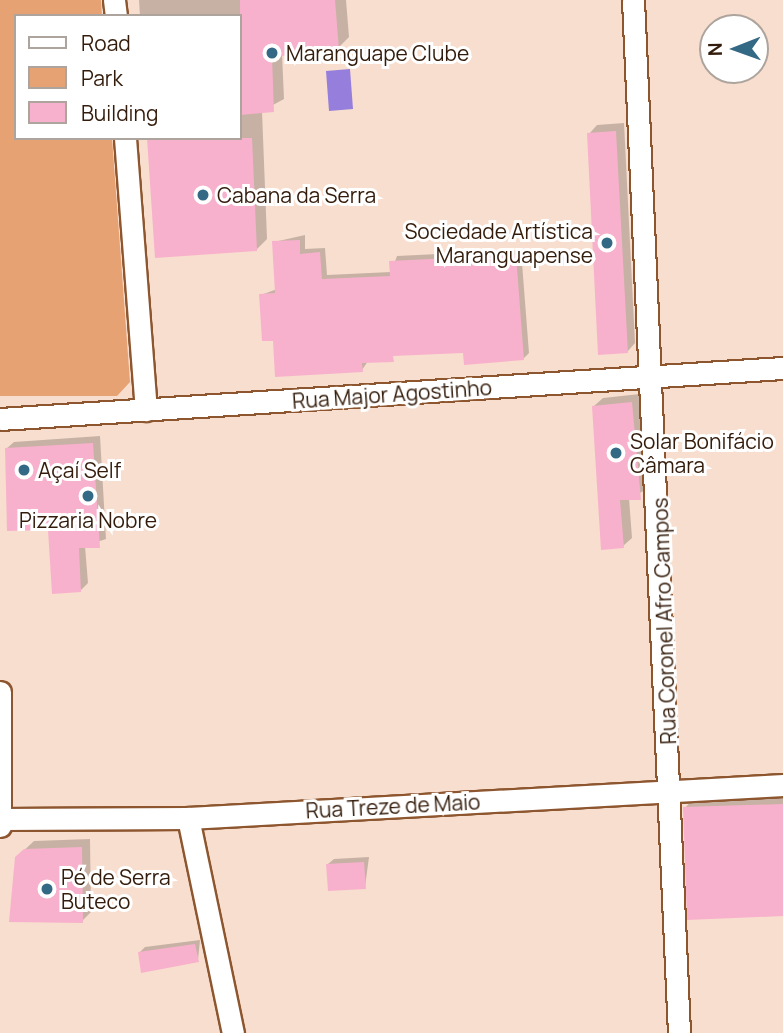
<!DOCTYPE html>
<html>
<head>
<meta charset="utf-8">
<style>
	body { margin:0 }
	#map { position:relative; width:783px; height:1033px; overflow:hidden; background:#f8dece; font-family:Manrope,sans-serif }
	div>[style] { position:absolute }
	.green>* { inset:0; background:#e7a274 }
	.water>* { inset:0; background:#967edc }
	.shadow>* { inset:0; background:#0003 }
	.building>* { inset:0; background:#f8b1cc }
	.roads { filter:drop-shadow(2px 0 #8d562f) drop-shadow(-2px 0 #8d562f) drop-shadow(0 2px #8d562f) drop-shadow(0 -2px #8d562f) }
	.street>* { height:21px; margin:-10.5px; padding:0 10.5px; transform-origin:10.5px; border-radius:10.5px; background:#fff }
	.dots>* { width:19px; height:19px; translate:-50% -50%; box-sizing:border-box; border:4px solid #fff; border-radius:50% }
	span { translate:-50% -50%; white-space:nowrap; text-align:center; line-height:1.15; -webkit-text-stroke:6px #fff; paint-order:stroke }
	.poi-label { font-size:21px; color:#331c0b }
	.left { translate:0 -50%; text-align:left }
	.right { translate:-100% -50%; text-align:right }
	.street-label { font-size:21px; color:#331c0b }
	.legend { position:absolute; left:14px; top:14px; width:228px; height:126px; box-sizing:border-box; background:#fff; border:2px solid #ada49d; margin:0; padding:9px 12px; list-style:none; font-size:21px; color:#331c0b }
	.legend li { display:flex; align-items:center; gap:14px; height:35px }
	.legend b { width:35px; border:2px solid #ada49d }
	.north { position:absolute; left:699px; top:14px; width:70px; height:70px; box-sizing:border-box; background:#fff; border:2px solid #ada49d; border-radius:50%; rotate:269deg; font-size:19px; font-weight:700; line-height:28px; text-align:center; color:#331c0b }
	.north::after { content:''; display:block; margin:auto; width:24px; height:32px; background:#346985; clip-path:polygon(50% 0,100% 100%,50% 72%,0 100%) }
</style>
</head>
<body>
<div id="map">
	<div class="green">
		<i style="clip-path:polygon(0 0,101px 0,102px 16px,16px 16px,16px 138px,112px 138px,130px 382px,117px 396px,0 396px)"></i>
	</div>
	<div class="water">
		<i style="clip-path:polygon(350px 69px,353px 109px,329px 111px,326px 71px)"></i>
	</div>
	<div class="shadow">
		<i style="clip-path:polygon(139px 0,346px 0,349px 37px,338px 48px,282px 54px,284px 99px,262px 111px,267px 239px,256px 250px,240px 138px,240px 16px,140px 16px)"></i>
		<i style="clip-path:polygon(624px 123px,635px 343px,627px 352px,589px 134px,597px 125px)"></i>
		<i style="clip-path:polygon(305px 235px,305px 249px,325px 248px,327px 275px,391px 272px,397px 256px,521px 250px,529px 353px,524px 358px,465px 351px,399px 354px,368px 361px,362px 370px,275px 339px,261px 295px,277px 289px,274px 242px)"></i>
		<i style="clip-path:polygon(640px 394px,648px 489px,629px 498px,632px 538px,623px 546px,594px 406px,603px 398px)"></i>
		<i style="clip-path:polygon(100px 436px,106px 539px,85px 546px,88px 583px,81px 590px,6px 449px,14px 442px)"></i>
		<i style="clip-path:polygon(783px 796px,783px 914px,685px 808px,693px 799px)"></i>
		<i style="clip-path:polygon(90px 839px,91px 912px,82px 921px,16px 858px,34px 841px)"></i>
		<i style="clip-path:polygon(369px 857px,365px 887px,328px 864px,334px 859px)"></i>
		<i style="clip-path:polygon(200px 940px,198px 960px,140px 952px,145px 947px)"></i>
	</div>
	<div class="building">
		<i style="clip-path:polygon(240px 0,335px 0,339px 50px,272px 57px,274px 112px,240px 115px)"></i>
		<i style="clip-path:polygon(616px 131px,628px 353px,598px 355px,587px 133px)"></i>
		<i style="clip-path:polygon(147px 138px,252px 138px,257px 251px,155px 258px)"></i>
		<i style="clip-path:polygon(300px 240px,300px 254px,320px 252px,322px 279px,390px 276px,389px 261px,516px 255px,524px 360px,464px 365px,463px 353px,393px 356px,394px 362px,362px 363px,363px 372px,275px 377px,273px 341px,262px 341px,259px 294px,275px 293px,272px 241px)"></i>
		<i style="clip-path:polygon(632px 402px,641px 500px,620px 500px,624px 548px,601px 550px,592px 406px)"></i>
		<i style="clip-path:polygon(93px 443px,100px 548px,79px 548px,81px 592px,52px 594px,48px 530px,7px 531px,5px 448px)"></i>
		<i style="clip-path:polygon(783px 804px,783px 916px,687px 920px,683px 807px)"></i>
		<i style="clip-path:polygon(82px 847px,83px 923px,9px 922px,15px 857px,24px 849px)"></i>
		<i style="clip-path:polygon(364px 862px,366px 889px,328px 891px,326px 864px)"></i>
		<i style="clip-path:polygon(195px 944px,199px 962px,141px 973px,138px 952px)"></i>
	</div>
	<div class="roads">
		<div class="street">
			<i style="left:114px;top:0;width:16px;rotate:83deg"></i>
			<i style="left:633px;top:0;width:1034px;rotate:87.45deg"></i>
			<i style="left:125px;top:138px;width:273px;rotate:85.6deg"></i>
			<i style="left:0;top:419px;width:785px;rotate:-3.73deg"></i>
			<i style="left:0;top:692px;width:134px;rotate:90deg"></i>
			<i style="left:188px;top:818px;width:220px;rotate:78.2deg"></i>
			<i style="left:2px;top:819px;width:186px;rotate:-0.3deg"></i>
			<i style="left:188px;top:818px;width:596px;rotate:-3.17deg"></i>
		</div>
	</div>
	<div class="dots">
		<i style="left:272px;top:53px;background:#346985"></i>
		<i style="left:203px;top:195px;background:#346985"></i>
		<i style="left:607px;top:243px;background:#346985"></i>
		<i style="left:616px;top:453px;background:#346985"></i>
		<i style="left:24px;top:470px;background:#346985"></i>
		<i style="left:88px;top:496px;background:#346985"></i>
		<i style="left:47px;top:889px;background:#346985"></i>
	</div>
	<div class="poi-label">
		<span class="left" style="left:286px;top:53px">Maranguape Clube</span>
		<span class="left" style="left:217px;top:195px">Cabana da Serra</span>
		<span class="right" style="left:593px;top:243px">Sociedade Artística<br>Maranguapense</span>
		<span class="left" style="left:630px;top:453px">Solar Bonifácio<br>Câmara</span>
		<span class="left" style="left:38px;top:470px">Açaí Self</span>
		<span style="left:88px;top:520px">Pizzaria Nobre</span>
		<span class="left" style="left:61px;top:889px">Pé de Serra<br>Buteco</span>
	</div>
	<div class="street-label">
		<span style="left:392px;top:394px;rotate:-4deg">Rua Major Agostinho</span>
		<span style="left:664px;top:621px;rotate:-92deg">Rua Coronel Afro Campos</span>
		<span style="left:393px;top:806px;rotate:-3deg">Rua Treze de Maio</span>
	</div>
	<ul class="legend">
	<li><b style="height:9px;background:#fff"></b>Road</li>
	<li><b style="height:19px;background:#e7a274"></b>Park</li>
	<li><b style="height:19px;background:#f8b1cc"></b>Building</li>
	</ul>
	<div class="north">N</div>
</div>
</body>
</html>
